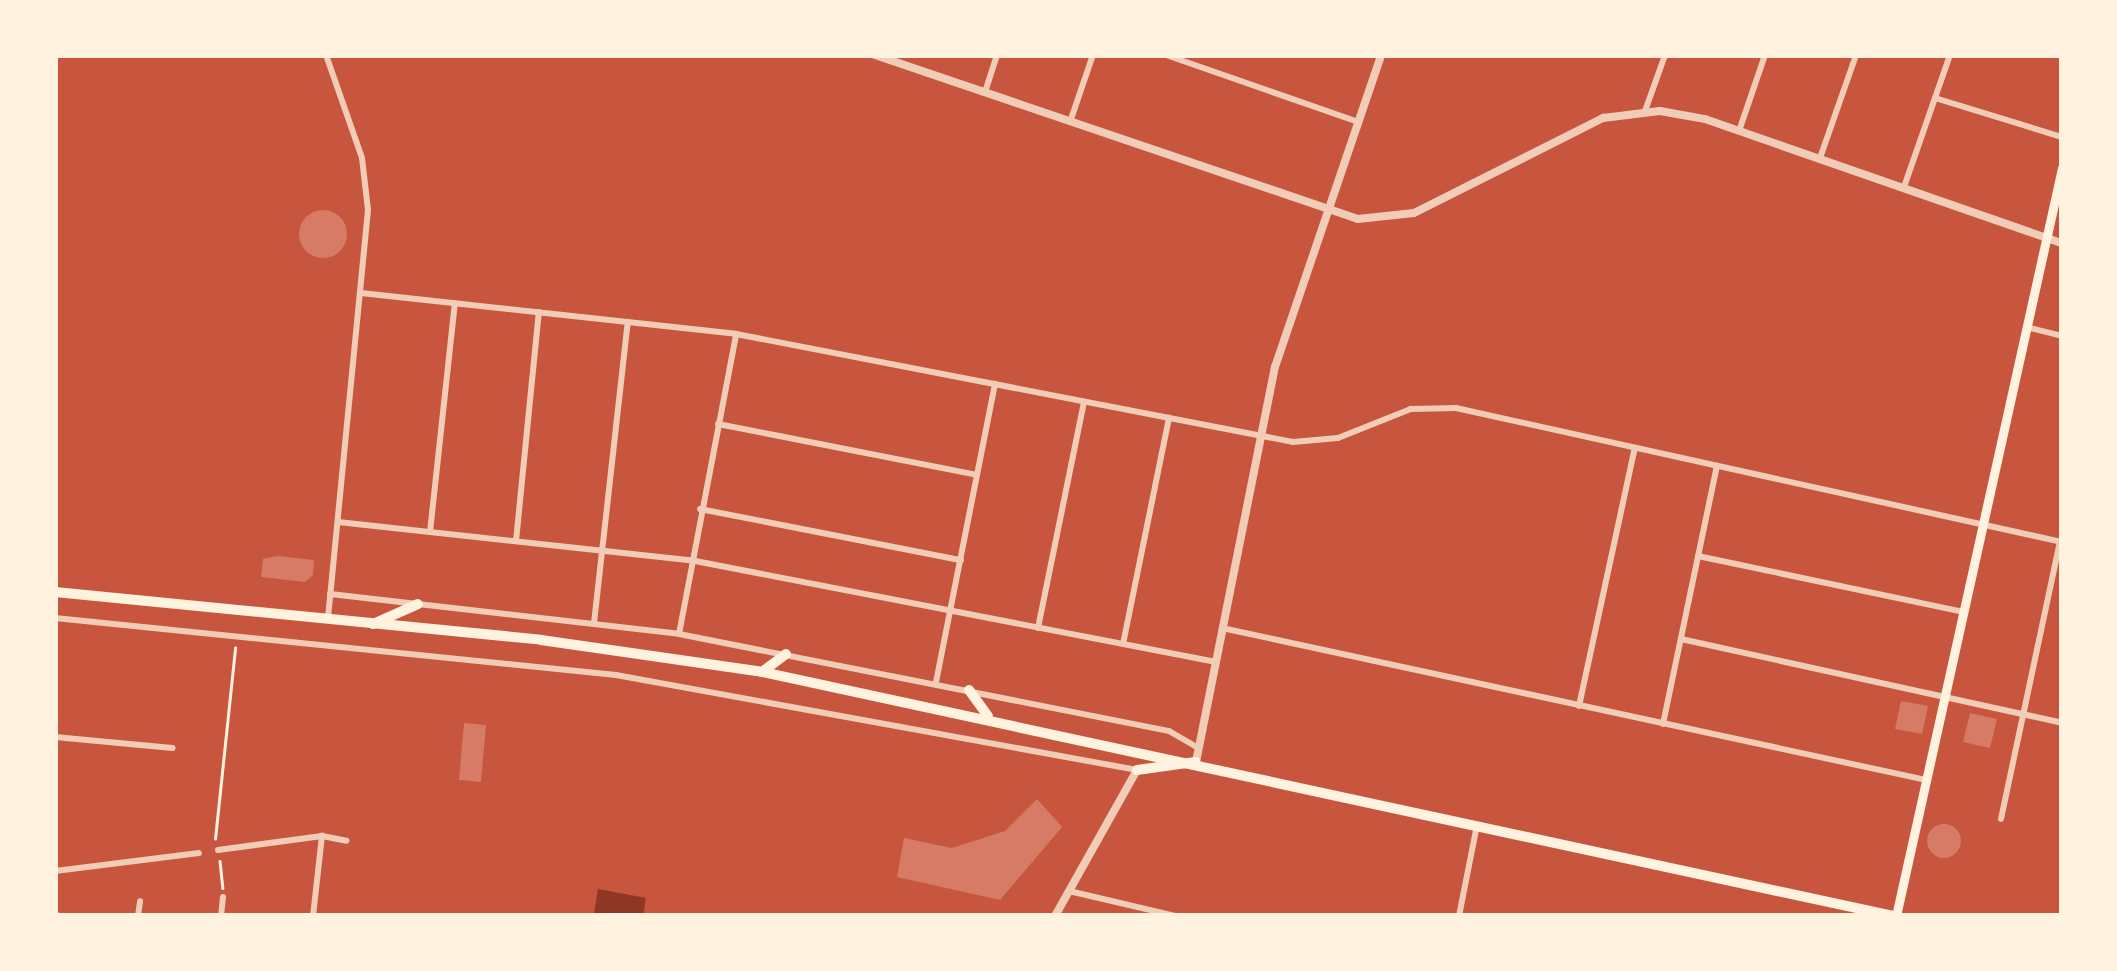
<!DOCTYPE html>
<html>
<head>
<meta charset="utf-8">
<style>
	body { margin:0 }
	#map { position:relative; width:2117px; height:971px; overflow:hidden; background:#c8553d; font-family:"PT Sans Narrow",sans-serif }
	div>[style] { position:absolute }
	.water>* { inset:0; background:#8f3625 }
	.building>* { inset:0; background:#d67c66 }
	.round { border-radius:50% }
	.path>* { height:2.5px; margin:-1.25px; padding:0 1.25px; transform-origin:1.25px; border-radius:1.25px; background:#fff3e0 }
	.minor>* { height:6px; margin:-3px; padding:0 3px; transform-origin:3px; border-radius:3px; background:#f1ccb7 }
	.tertiary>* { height:8px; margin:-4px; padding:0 4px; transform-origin:4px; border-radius:4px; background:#f1ccb7 }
	.secondary>* { height:9px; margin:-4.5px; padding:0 4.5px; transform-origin:4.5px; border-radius:4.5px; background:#fff3e0 }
	.primary>* { height:10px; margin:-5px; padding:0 5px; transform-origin:5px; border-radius:5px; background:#fff3e0 }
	span { translate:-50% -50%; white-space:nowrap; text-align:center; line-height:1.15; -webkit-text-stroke:9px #fff3e0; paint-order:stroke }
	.frame { position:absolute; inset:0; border:58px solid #fff3e0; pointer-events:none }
</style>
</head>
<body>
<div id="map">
	<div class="water">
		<i style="clip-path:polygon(598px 889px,646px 898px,643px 916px,594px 914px)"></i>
	</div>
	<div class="building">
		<i class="round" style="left:299px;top:210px;width:48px;height:48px"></i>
		<i style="clip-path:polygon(277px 556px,314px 560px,313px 575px,305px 582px,261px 577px,263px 559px)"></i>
		<i style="clip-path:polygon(1901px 701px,1928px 706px,1922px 734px,1895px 729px)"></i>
		<i style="clip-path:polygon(1970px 713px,1997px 719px,1990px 748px,1963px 742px)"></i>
		<i style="clip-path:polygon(464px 723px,486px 725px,481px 782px,459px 780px)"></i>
		<i style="clip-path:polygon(1037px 799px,1062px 827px,1000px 900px,897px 877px,904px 838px,952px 848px,1005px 831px)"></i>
		<i class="round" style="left:1927px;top:824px;width:34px;height:34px"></i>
	</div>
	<div class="path">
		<i style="left:215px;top:839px;width:192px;rotate:-84deg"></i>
		<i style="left:220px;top:861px;width:27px;rotate:84deg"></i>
	</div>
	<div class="minor">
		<i style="left:326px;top:55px;width:109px;rotate:70.7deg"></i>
		<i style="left:362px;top:158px;width:52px;rotate:83.4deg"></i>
		<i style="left:368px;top:210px;width:410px;rotate:95.6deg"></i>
		<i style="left:1166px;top:55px;width:203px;rotate:19.2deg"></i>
		<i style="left:985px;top:92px;width:39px;rotate:-72deg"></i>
		<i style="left:1935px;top:98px;width:133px;rotate:17.1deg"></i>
		<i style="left:1645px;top:111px;width:59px;rotate:-70.3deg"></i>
		<i style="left:1070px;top:122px;width:71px;rotate:-71.1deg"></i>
		<i style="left:1739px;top:131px;width:80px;rotate:-71.1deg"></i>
		<i style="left:1820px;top:158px;width:109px;rotate:-70.7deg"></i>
		<i style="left:1904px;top:187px;width:140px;rotate:-70.8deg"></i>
		<i style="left:361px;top:293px;width:377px;rotate:6.2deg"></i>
		<i style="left:736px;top:334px;width:567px;rotate:10.97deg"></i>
		<i style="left:1293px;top:442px;width:45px;rotate:-5.1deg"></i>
		<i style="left:1338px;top:438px;width:79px;rotate:-21.7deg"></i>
		<i style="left:1411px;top:409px;width:45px;rotate:-1.3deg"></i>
		<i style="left:1456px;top:408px;width:621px;rotate:12.47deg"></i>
		<i style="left:2026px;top:327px;width:37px;rotate:14deg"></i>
		<i style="left:718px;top:424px;width:264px;rotate:11.1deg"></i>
		<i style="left:700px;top:509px;width:266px;rotate:11.1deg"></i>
		<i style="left:338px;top:522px;width:354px;rotate:6.2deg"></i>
		<i style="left:690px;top:560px;width:536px;rotate:10.97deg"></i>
		<i style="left:430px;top:532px;width:230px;rotate:-83.8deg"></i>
		<i style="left:516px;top:541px;width:230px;rotate:-84.3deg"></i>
		<i style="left:1698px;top:556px;width:271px;rotate:11.9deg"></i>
		<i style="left:330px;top:594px;width:351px;rotate:6.5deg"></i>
		<i style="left:679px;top:634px;width:500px;rotate:11.2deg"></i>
		<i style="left:1169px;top:731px;width:34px;rotate:30deg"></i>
		<i style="left:55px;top:618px;width:564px;rotate:5.8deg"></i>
		<i style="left:616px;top:675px;width:530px;rotate:10.33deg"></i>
		<i style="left:594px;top:623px;width:303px;rotate:-83.6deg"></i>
		<i style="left:1038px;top:628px;width:231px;rotate:-78.5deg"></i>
		<i style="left:1222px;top:628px;width:720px;rotate:12.18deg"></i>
		<i style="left:679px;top:634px;width:305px;rotate:-79.2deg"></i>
		<i style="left:1681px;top:639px;width:390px;rotate:12.4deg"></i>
		<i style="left:1123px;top:644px;width:231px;rotate:-78.5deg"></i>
		<i style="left:936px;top:682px;width:304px;rotate:-78.8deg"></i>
		<i style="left:1579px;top:706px;width:264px;rotate:-77.8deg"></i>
		<i style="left:1663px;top:724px;width:264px;rotate:-78.2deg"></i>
		<i style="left:55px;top:737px;width:118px;rotate:5.4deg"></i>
		<i style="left:2001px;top:819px;width:284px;rotate:-78deg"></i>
		<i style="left:218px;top:850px;width:105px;rotate:-7.7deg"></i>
		<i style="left:322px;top:836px;width:25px;rotate:11deg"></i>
		<i style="left:55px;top:871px;width:145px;rotate:-7.1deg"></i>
		<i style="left:1069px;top:891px;width:110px;rotate:13.2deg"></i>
		<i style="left:57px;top:916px;width:1px;rotate:-90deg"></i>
		<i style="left:138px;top:916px;width:15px;rotate:-82deg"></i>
		<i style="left:221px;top:916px;width:19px;rotate:-84deg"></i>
		<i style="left:313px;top:916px;width:81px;rotate:-83.6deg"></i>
		<i style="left:1459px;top:916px;width:93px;rotate:-78.8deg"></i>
	</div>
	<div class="tertiary">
		<i style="left:875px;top:55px;width:510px;rotate:18.75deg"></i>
		<i style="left:1358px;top:219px;width:56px;rotate:-6.1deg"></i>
		<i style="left:1414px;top:213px;width:212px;rotate:-26.7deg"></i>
		<i style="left:1603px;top:118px;width:57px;rotate:-7deg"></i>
		<i style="left:1660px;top:111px;width:46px;rotate:10.1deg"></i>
		<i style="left:1705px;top:119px;width:378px;rotate:19.2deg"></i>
		<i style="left:1196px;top:762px;width:403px;rotate:-78.7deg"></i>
		<i style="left:1275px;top:367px;width:330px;rotate:-71.2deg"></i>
		<i style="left:1055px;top:916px;width:167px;rotate:-60.7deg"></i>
	</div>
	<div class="secondary">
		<i style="left:1896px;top:916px;width:766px;rotate:-77.49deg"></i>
	</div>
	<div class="primary">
		<i style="left:55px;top:592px;width:488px;rotate:5.6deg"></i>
		<i style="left:541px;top:640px;width:223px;rotate:8.2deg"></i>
		<i style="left:762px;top:672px;width:1157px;rotate:12.17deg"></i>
		<i style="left:373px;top:624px;width:49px;rotate:-24deg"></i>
		<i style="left:762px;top:672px;width:30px;rotate:-37deg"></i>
		<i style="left:969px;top:690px;width:32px;rotate:54deg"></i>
		<i style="left:1137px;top:770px;width:59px;rotate:-7.9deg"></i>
	</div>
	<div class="frame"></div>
</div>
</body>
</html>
